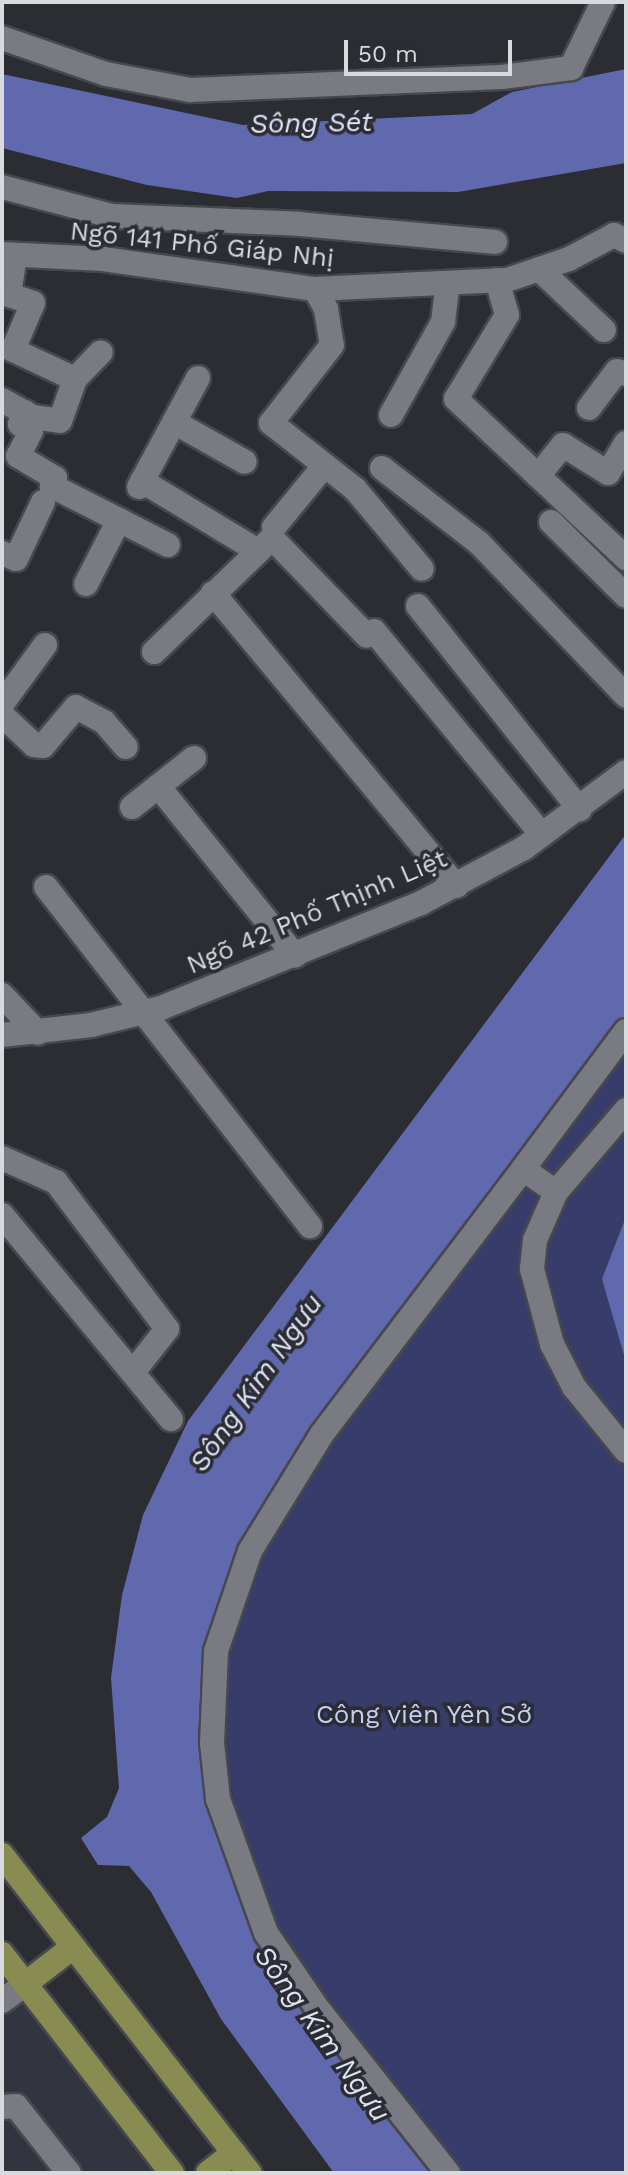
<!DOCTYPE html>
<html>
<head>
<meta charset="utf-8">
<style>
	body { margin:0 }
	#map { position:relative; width:628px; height:2175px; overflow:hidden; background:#2b2d33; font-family:"Work Sans",sans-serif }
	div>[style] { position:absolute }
	.built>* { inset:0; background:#323440 }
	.green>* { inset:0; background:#373c6a }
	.water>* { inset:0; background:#6169ae }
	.roads { filter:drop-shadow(2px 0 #47484e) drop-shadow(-2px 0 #47484e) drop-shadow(0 2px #47484e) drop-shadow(0 -2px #47484e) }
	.minor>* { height:24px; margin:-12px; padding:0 12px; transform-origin:12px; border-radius:12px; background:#797a82 }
	.major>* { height:24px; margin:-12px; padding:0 12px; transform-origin:12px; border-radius:12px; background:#888c51 }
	span { translate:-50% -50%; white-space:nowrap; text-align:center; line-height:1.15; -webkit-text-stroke:7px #2b2d33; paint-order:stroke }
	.street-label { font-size:26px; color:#d9dade }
	.park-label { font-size:26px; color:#c7cef6 }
	.water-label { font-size:28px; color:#dee2f6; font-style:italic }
	.frame { position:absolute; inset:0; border:4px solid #d9dade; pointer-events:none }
	.scale { position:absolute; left:344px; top:40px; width:168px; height:36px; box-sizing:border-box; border:4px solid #d9dade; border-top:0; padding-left:10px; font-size:24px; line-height:28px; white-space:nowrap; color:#d9dade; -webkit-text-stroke:6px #2b2d33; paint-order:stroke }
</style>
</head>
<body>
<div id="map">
	<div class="built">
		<i style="clip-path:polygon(21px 1998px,157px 2173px,2px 2173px,2px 2013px)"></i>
	</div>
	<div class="green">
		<i style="clip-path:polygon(626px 1054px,626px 2173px,461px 2173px,283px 1945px,242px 1837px,224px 1756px,220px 1672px,257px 1552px,292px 1492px)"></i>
	</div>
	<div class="water">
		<i style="clip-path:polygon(626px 69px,626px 163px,458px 192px,268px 191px,237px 198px,147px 185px,2px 148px,2px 74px,243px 125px,472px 114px,512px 92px)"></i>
		<i style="clip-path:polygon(626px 834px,626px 1023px,318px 1429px,211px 1644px,211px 1808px,235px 1889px,268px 1955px,439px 2173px,334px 2173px,221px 2019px,151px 1892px,129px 1866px,98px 1865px,81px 1838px,107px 1817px,119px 1788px,111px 1678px,122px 1595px,143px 1515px,188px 1421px)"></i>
		<i style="clip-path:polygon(626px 1217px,626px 1362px,602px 1279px)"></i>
	</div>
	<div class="roads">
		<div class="minor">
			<i style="left:2px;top:38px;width:110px;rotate:19.1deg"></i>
			<i style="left:106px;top:74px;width:86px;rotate:10.8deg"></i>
			<i style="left:190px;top:90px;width:312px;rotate:-2.4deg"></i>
			<i style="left:502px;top:77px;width:70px;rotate:-7.4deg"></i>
			<i style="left:571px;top:68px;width:73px;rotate:-64.1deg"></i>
			<i style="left:2px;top:187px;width:114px;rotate:14.8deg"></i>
			<i style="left:112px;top:216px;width:187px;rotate:2.4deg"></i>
			<i style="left:299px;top:224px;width:197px;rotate:5.2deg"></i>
			<i style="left:2px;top:254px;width:101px;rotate:2.8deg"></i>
			<i style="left:103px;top:259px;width:214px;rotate:8.1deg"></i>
			<i style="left:315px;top:289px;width:192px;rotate:-2.7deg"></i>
			<i style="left:507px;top:280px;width:65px;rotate:-18.7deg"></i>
			<i style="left:569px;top:259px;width:51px;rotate:-28.1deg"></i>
			<i style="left:614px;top:235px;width:13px;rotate:27deg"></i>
			<i style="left:15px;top:255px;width:40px;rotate:98.5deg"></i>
			<i style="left:9px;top:295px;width:25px;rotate:18deg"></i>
			<i style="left:33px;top:303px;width:51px;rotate:113.1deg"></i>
			<i style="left:13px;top:350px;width:68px;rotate:25.1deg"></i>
			<i style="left:539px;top:269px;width:89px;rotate:43.2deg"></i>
			<i style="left:497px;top:280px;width:36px;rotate:74deg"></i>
			<i style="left:507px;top:315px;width:98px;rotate:121.3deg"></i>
			<i style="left:456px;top:399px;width:233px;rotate:43.1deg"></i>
			<i style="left:315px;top:289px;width:23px;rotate:61deg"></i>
			<i style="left:326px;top:309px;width:36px;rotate:81deg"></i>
			<i style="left:332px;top:345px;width:99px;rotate:128deg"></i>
			<i style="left:271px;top:423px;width:107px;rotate:38.2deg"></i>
			<i style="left:355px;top:489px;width:104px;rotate:50.1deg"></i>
			<i style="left:2px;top:400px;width:35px;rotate:29deg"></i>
			<i style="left:33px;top:417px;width:27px;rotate:8deg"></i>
			<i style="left:60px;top:421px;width:45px;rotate:-70.3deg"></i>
			<i style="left:75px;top:379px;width:37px;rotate:-46deg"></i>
			<i style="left:589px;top:408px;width:46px;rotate:-52.9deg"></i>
			<i style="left:617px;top:371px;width:9px;rotate:18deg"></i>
			<i style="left:25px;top:412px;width:13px;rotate:113deg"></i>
			<i style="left:20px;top:424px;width:13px;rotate:32deg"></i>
			<i style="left:31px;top:431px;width:28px;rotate:117deg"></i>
			<i style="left:18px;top:456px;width:43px;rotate:30.7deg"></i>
			<i style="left:55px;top:478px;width:9px;rotate:111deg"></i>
			<i style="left:52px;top:486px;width:130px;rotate:27deg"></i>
			<i style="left:391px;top:415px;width:107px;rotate:-60.8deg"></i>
			<i style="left:443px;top:322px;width:39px;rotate:-83deg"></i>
			<i style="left:174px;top:422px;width:81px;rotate:29.4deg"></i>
			<i style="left:382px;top:468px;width:123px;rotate:37.7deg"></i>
			<i style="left:479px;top:543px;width:212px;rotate:46.1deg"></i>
			<i style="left:538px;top:476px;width:40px;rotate:-51deg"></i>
			<i style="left:563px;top:445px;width:53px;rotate:31.9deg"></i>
			<i style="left:608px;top:473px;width:35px;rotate:-59deg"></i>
			<i style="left:142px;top:481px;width:135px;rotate:31.1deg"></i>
			<i style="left:139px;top:487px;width:124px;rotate:-61.6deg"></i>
			<i style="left:551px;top:522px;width:105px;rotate:44.6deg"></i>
			<i style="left:274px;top:527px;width:80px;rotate:-50.6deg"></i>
			<i style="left:2px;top:553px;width:15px;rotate:23deg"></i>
			<i style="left:16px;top:559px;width:63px;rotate:-64.7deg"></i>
			<i style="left:86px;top:584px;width:72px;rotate:-62.7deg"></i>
			<i style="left:213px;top:593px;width:381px;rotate:50.3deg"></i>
			<i style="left:418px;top:606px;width:260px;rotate:51.5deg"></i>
			<i style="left:374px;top:631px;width:264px;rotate:50.5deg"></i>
			<i style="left:154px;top:652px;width:164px;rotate:-44deg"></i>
			<i style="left:272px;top:538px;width:136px;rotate:45.9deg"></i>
			<i style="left:2px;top:704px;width:73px;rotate:-53.9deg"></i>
			<i style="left:2px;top:715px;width:44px;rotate:43.2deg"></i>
			<i style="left:34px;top:745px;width:9px;rotate:6deg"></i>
			<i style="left:43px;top:746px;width:51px;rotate:-49.8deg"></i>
			<i style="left:76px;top:707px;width:32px;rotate:28deg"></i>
			<i style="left:104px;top:722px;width:33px;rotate:49deg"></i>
			<i style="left:158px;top:786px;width:218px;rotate:51.1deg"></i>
			<i style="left:132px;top:807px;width:79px;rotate:-38.3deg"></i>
			<i style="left:46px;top:887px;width:430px;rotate:52.1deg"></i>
			<i style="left:2px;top:995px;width:52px;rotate:46.5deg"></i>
			<i style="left:2px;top:1035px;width:90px;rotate:-6.4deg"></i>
			<i style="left:91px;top:1025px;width:72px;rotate:-13.7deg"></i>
			<i style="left:161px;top:1008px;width:280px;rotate:-22deg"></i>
			<i style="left:421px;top:903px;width:117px;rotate:-28.1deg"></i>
			<i style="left:524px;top:848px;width:127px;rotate:-36.7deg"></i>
			<i style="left:626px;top:1110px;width:108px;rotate:130.5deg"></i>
			<i style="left:556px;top:1192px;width:52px;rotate:113.6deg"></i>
			<i style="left:535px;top:1240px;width:29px;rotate:96deg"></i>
			<i style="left:532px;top:1269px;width:78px;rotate:75.1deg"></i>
			<i style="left:552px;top:1344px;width:48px;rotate:62.9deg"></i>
			<i style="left:574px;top:1387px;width:82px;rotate:50.9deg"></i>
			<i style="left:2px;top:1158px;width:59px;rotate:24deg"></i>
			<i style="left:56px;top:1182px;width:184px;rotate:52.9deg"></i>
			<i style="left:167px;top:1329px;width:53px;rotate:128.2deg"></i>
			<i style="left:523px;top:1169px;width:172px;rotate:-53.3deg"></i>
			<i style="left:2px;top:1215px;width:265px;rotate:50.4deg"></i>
			<i style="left:2px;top:2001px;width:29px;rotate:-36deg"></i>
			<i style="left:2px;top:2107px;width:14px;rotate:-4deg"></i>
			<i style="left:16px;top:2106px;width:85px;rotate:51.7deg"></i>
			<i style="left:448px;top:2173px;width:214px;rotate:-128.4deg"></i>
			<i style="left:315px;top:2005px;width:87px;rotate:-124.2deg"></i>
			<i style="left:266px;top:1933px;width:142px;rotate:-109.7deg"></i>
			<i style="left:218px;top:1799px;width:56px;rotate:-96.1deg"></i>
			<i style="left:212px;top:1743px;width:92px;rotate:-87.5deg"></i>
			<i style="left:216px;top:1651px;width:106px;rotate:-71.2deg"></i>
			<i style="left:250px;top:1551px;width:137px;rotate:-58.4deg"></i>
			<i style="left:322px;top:1434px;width:333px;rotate:-52.8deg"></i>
			<i style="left:523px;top:1169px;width:40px;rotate:34.9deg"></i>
		</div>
		<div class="major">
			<i style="left:2px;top:1855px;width:403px;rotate:52.1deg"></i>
			<i style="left:2px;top:1954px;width:277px;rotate:52.2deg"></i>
			<i style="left:25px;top:1984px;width:61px;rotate:-37.6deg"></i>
			<i style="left:208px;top:2173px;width:33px;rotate:-38deg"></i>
		</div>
	</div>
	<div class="street-label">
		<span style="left:202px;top:245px;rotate:6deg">Ngõ 141 Phố Giáp Nhị</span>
		<span style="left:317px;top:912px;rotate:-23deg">Ngõ 42 Phố Thịnh Liệt</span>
	</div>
	<div class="park-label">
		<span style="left:424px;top:1715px">Công viên Yên Sở</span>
	</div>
	<div class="water-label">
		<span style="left:311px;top:123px;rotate:-1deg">Sông Sét</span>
		<span style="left:256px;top:1383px;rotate:-55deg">Sông Kim Ngưu</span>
		<span style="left:322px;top:2034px;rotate:54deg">Sông Kim Ngưu</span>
	</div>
	<div class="frame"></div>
	<div class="scale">50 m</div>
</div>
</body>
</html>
